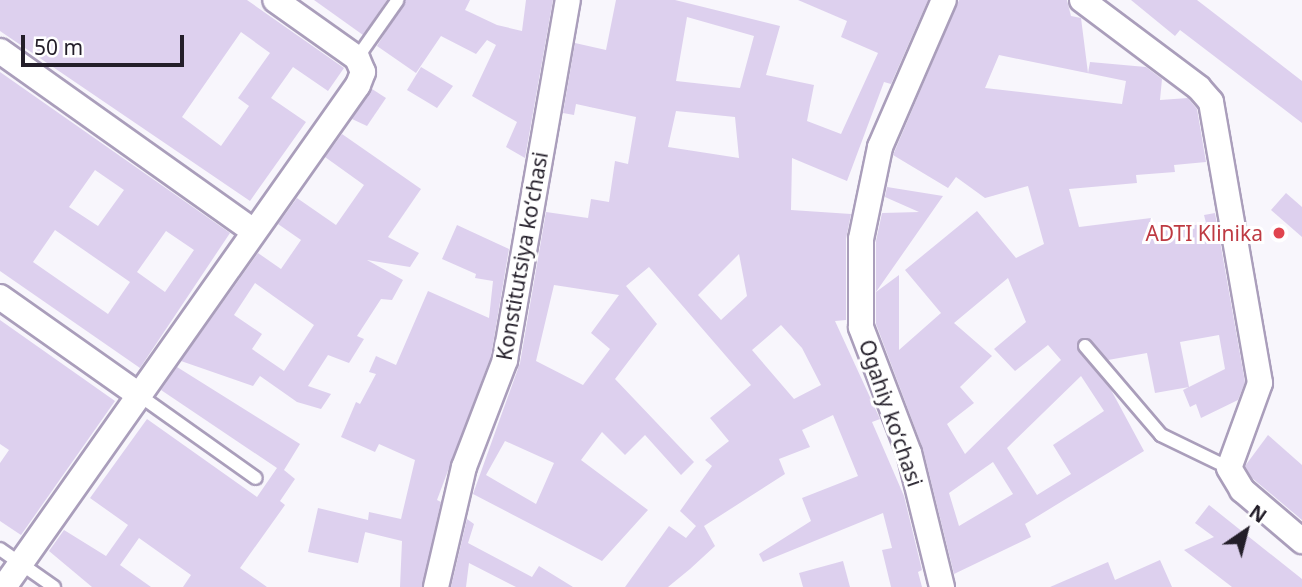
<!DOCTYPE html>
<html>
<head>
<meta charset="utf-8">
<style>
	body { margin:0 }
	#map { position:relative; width:1302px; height:587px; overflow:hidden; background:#f8f6fc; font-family:"Noto Sans",sans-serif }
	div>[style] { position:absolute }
	.building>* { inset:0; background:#ddd0ee }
	.roads { filter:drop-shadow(2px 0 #aa9ebb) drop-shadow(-2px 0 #aa9ebb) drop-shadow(0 2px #aa9ebb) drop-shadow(0 -2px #aa9ebb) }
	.lane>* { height:12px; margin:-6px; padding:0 6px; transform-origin:6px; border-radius:6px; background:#fff }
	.street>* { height:24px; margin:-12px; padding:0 12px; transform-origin:12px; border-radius:12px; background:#fff }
	.dots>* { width:19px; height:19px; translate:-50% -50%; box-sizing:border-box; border:4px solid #fff; border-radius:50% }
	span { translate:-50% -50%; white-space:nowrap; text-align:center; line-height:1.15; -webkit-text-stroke:6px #fff; paint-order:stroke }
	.health-label { font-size:21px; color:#be3a42 }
	.right { translate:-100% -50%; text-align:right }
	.street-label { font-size:21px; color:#231e29 }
	.north { position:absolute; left:1211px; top:496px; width:70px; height:70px; -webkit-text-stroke:5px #fff; paint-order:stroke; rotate:35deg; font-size:19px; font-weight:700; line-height:28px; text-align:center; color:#231e29 }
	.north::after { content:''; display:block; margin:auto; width:24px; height:32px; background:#231e29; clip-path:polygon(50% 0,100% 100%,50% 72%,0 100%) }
	.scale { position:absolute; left:21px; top:35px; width:163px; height:32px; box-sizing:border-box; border:4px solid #231e29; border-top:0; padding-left:9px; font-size:21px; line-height:24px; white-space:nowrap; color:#231e29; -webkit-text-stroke:5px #fff; paint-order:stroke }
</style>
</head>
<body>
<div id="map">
	<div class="building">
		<i style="clip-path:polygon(evenodd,0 0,247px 0,344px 68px,328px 91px,293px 67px,271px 98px,306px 122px,250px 201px,0 31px,0 0,241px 32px,270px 53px,238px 98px,249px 106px,221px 146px,182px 117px,241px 32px)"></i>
		<i style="clip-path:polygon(314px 0,387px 0,363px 35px)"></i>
		<i style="clip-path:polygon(405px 0,470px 0,465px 10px,497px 25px,522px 31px,526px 0,553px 0,525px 158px,506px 147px,517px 122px,472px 96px,496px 45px,487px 40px,476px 54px,441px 36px,416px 73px,377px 46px)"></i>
		<i style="clip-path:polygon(evenodd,616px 0,675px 0,780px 26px,766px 75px,814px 85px,807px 121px,841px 134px,878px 53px,841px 37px,847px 21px,798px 0,928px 0,891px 84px,884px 82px,847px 181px,792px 158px,791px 210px,851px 214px,846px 239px,846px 320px,835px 321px,880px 419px,872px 422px,904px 496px,922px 570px,918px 572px,922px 587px,891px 587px,882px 550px,892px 548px,883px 513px,763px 562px,759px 554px,811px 521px,802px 498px,858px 476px,833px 415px,802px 430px,810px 447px,779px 459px,785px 474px,704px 526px,715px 546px,690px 569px,668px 587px,625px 587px,669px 526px,686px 538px,696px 526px,680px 511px,712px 466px,705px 460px,729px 441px,710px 418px,751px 385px,649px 267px,626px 286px,657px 324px,615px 379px,694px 462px,681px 475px,645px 435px,625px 455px,602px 432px,581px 460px,648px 510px,602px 561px,473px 494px,520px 363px,546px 212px,588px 218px,591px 199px,609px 202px,615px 161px,628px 164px,636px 117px,576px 104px,574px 115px,563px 113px,575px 43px,606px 50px,616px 0,687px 17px,754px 36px,740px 88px,676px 81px,687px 17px,616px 0,676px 111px,735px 117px,739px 158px,668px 147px,676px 111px,616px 0,739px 254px,747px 296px,721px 320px,698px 295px,739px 254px,616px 0,554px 285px,619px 295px,591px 333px,610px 349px,583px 385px,536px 361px,554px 285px,616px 0,781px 325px,802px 348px,821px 385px,794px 399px,752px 350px,781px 325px,616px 0,505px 441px,554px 463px,536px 504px,486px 475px,505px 441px)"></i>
		<i style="clip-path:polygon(evenodd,959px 0,1067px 0,1071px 16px,1081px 18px,1088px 73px,1090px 62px,1146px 67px,1162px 79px,1160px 100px,1188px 98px,1197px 109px,1206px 162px,1174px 165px,1175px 172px,1136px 175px,1137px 183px,1069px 189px,1079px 227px,1151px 218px,1153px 233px,1206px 223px,1204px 215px,1215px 213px,1245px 382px,1238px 400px,1201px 418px,1196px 404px,1190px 407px,1183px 390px,1225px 369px,1219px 335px,1180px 342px,1189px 387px,1155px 393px,1147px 353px,1108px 360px,1091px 340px,1080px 339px,1078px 351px,1110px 388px,1144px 451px,1025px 524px,1031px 537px,954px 574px,923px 449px,876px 324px,876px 292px,899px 275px,899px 350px,941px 313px,905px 270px,977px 211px,1016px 258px,1044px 244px,1028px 186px,985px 198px,956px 177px,948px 188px,893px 155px,959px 0,999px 55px,1126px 81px,1122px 104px,985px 88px,999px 55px,959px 0,1008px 278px,1026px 322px,994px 349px,1015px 371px,1048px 345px,1061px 360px,965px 454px,947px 424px,974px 403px,960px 387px,992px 356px,954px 323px,1008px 278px,959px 0,1081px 376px,1104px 411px,1053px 445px,1071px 474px,1037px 495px,1007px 448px,1081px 376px,959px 0,993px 462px,1013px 494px,959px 526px,949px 493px,993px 462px)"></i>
		<i style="clip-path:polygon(1131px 0,1197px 0,1302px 81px,1302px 123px,1180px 30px,1175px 36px)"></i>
		<i style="clip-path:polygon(421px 67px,453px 86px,437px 108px,407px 90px)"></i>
		<i style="clip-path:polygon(evenodd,0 72px,230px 233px,140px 368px,0 271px,0 72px,95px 170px,124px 190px,98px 226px,69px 207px,95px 170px,0 72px,55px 230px,130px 282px,108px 314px,33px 262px,55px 230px,0 72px,166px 231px,194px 250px,165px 292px,137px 272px,166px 231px)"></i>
		<i style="clip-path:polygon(372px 89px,386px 98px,367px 126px,352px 119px)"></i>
		<i style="clip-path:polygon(evenodd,342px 134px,421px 189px,388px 237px,419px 253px,410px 267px,367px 260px,403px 280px,392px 300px,381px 299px,357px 336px,364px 339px,349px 363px,328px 355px,308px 386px,331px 394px,321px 409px,297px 402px,260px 376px,253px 386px,181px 361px,258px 253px,281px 269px,301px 240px,278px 224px,297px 198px,336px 225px,364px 185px,325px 157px,342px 134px,255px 283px,314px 325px,284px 371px,252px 349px,262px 334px,234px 315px,255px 283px)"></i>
		<i style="clip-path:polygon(887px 187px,943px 196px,876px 292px,876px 241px,882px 213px,919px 212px,885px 197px)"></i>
		<i style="clip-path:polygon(1286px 193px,1302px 207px,1302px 237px,1271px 210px)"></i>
		<i style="clip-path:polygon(457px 225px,509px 249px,491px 356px,437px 500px,441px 502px,422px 587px,400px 587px,402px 541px,365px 532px,367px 524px,358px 563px,308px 552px,318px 508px,368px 520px,369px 512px,401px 519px,415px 460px,379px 444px,375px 452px,341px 437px,356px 402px,360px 404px,376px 374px,369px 372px,376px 356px,396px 365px,428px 291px,489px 318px,493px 281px,475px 278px,476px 274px,442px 259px)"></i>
		<i style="clip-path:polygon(0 320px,115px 401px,21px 535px,0 521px,0 463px,9px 450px,0 444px)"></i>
		<i style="clip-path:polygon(177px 367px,300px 444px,284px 470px,295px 479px,280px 501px,285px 505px,240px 568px,267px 587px,183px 587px,191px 575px,139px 538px,120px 565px,151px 587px,92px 587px,49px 551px,64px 530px,106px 556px,128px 525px,90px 498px,147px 419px,257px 497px,277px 468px,161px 390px)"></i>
		<i style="clip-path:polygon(1268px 435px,1302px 465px,1302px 520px,1252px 478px,1245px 466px)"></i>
		<i style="clip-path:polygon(1209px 505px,1302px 579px,1302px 587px,1232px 587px,1184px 550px,1214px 537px,1195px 523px)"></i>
		<i style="clip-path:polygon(467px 519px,474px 524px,468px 543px,532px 577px,539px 566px,573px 587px,516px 587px,469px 563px,466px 587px,451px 587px)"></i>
		<i style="clip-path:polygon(1160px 560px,1172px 587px,1050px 587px,1108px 562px,1115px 580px)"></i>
		<i style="clip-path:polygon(843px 561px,850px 587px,803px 587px,799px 573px)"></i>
	</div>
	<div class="roads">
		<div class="lane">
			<i style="left:357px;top:58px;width:70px;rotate:-54.9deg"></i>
			<i style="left:1085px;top:346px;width:117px;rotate:49.5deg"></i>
			<i style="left:1161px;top:435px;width:76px;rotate:25.9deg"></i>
			<i style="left:139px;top:395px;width:143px;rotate:35.4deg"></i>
			<i style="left:0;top:549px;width:66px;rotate:35.1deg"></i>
		</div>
		<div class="street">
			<i style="left:1082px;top:0;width:146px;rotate:36.9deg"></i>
			<i style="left:1199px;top:88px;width:18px;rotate:49deg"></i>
			<i style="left:1211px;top:102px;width:285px;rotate:80.1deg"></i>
			<i style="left:1260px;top:383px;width:90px;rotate:110deg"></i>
			<i style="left:1229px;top:468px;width:26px;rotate:59deg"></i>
			<i style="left:1242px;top:490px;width:79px;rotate:40.4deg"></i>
			<i style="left:0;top:51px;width:310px;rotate:35.4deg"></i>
			<i style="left:0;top:297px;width:170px;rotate:35.2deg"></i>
			<i style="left:4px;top:587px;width:614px;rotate:-54.81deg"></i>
			<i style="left:358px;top:85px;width:14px;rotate:-69deg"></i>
			<i style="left:363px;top:72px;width:15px;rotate:-113deg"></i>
			<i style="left:357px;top:58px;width:100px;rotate:-144.7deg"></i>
			<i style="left:436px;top:587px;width:123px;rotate:-76.9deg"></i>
			<i style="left:464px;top:467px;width:115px;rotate:-69deg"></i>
			<i style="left:505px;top:360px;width:365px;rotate:-80.1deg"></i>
			<i style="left:942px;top:587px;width:138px;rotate:-103.8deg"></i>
			<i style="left:909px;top:453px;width:135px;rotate:-110.9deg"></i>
			<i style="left:861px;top:327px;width:88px;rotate:-90deg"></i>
			<i style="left:861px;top:239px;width:94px;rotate:-78.3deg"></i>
			<i style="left:880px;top:147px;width:160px;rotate:-66.5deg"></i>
		</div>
	</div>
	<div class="dots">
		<i style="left:1279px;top:233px;background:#e0444e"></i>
	</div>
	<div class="health-label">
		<span class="right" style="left:1263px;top:233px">ADTI Klinika</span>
	</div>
	<div class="street-label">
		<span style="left:522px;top:256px;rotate:-80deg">Konstitutsiya koʻchasi</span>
		<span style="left:891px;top:413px;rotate:71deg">Ogahiy koʻchasi</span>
	</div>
	<div class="north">N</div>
	<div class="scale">50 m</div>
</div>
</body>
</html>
